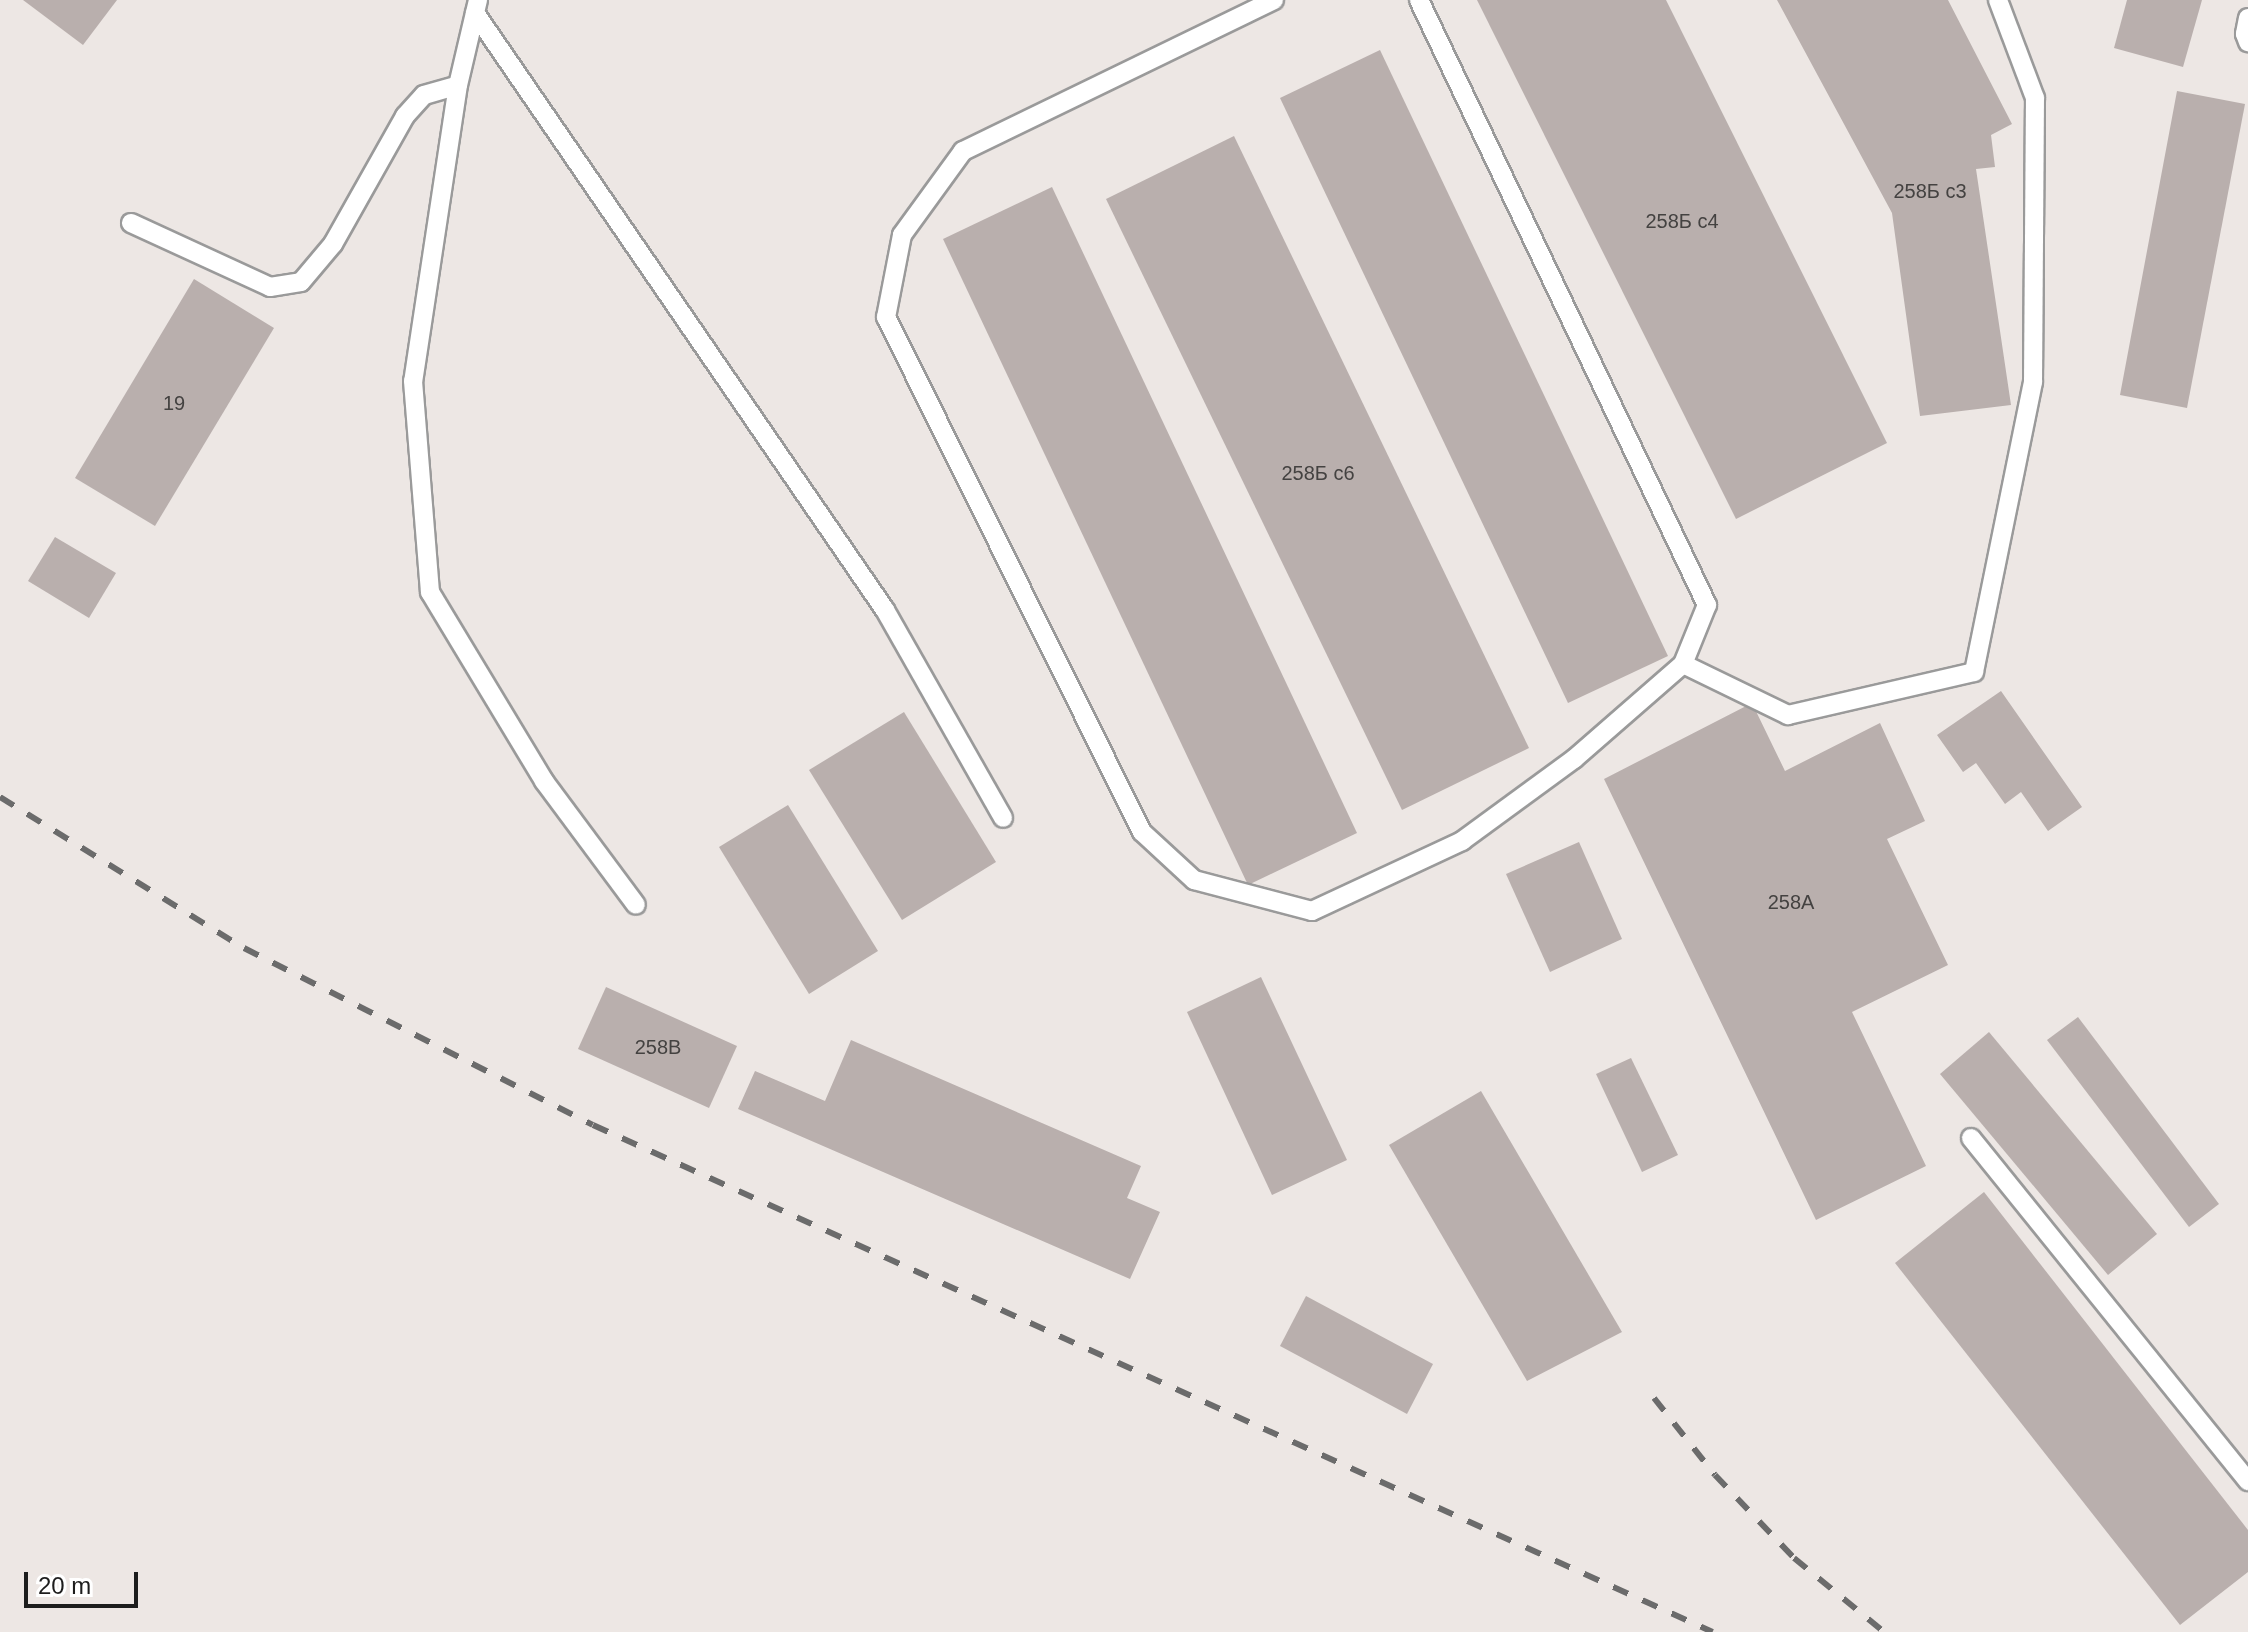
<!DOCTYPE html>
<html>
<head>
<meta charset="utf-8">
<style>
	body { margin:0 }
	#map { position:relative; width:2248px; height:1632px; overflow:hidden; background:#ede7e4; font-family:Arial,sans-serif }
	div>[style] { position:absolute }
	.building>* { inset:0; background:#b9afad }
	.roads { filter:drop-shadow(2px 0 #9a9a9a) drop-shadow(-2px 0 #9a9a9a) drop-shadow(0 2px #9a9a9a) drop-shadow(0 -2px #9a9a9a) }
	.lane>* { height:18px; margin:-9px; padding:0 9px; transform-origin:9px; border-radius:9px; background:#fff }
	.rail>* { height:6px; margin-top:-3px; transform-origin:0; background:repeating-linear-gradient(90deg,#6b6b6b 0 16px,transparent 0 32px) }
	span { translate:-50% -50%; white-space:nowrap; text-align:center; line-height:1.15; -webkit-text-stroke:8px #fff; paint-order:stroke }
	.number-label { font-size:20px; color:#444241 }
	.number-label span { -webkit-text-stroke-width:0 }
	.scale { position:absolute; left:24px; top:1572px; width:114px; height:36px; box-sizing:border-box; border:4px solid #1d1d1d; border-top:0; padding-left:10px; font-size:24px; line-height:28px; white-space:nowrap; color:#1d1d1d; -webkit-text-stroke:6px #fff; paint-order:stroke }
</style>
</head>
<body>
<div id="map">
	<div class="building">
		<i style="clip-path:polygon(23px 0,117px 0,83px 45px)"></i>
		<i style="clip-path:polygon(1477px 0,1666px 0,1887px 443px,1736px 519px)"></i>
		<i style="clip-path:polygon(1777px 0,1948px 0,2012px 124px,1991px 135px,1995px 167px,1976px 169px,2011px 405px,1920px 416px,1892px 213px)"></i>
		<i style="clip-path:polygon(2127px 0,2202px 0,2183px 67px,2114px 48px)"></i>
		<i style="clip-path:polygon(1380px 50px,1668px 656px,1568px 703px,1280px 98px)"></i>
		<i style="clip-path:polygon(2177px 91px,2245px 104px,2187px 408px,2120px 395px)"></i>
		<i style="clip-path:polygon(1234px 136px,1529px 748px,1402px 810px,1106px 199px)"></i>
		<i style="clip-path:polygon(1052px 187px,1357px 833px,1248px 885px,943px 239px)"></i>
		<i style="clip-path:polygon(194px 279px,274px 328px,155px 526px,75px 478px)"></i>
		<i style="clip-path:polygon(55px 537px,116px 573px,89px 618px,28px 581px)"></i>
		<i style="clip-path:polygon(2001px 691px,2082px 807px,2048px 831px,2021px 792px,2005px 804px,1976px 763px,1963px 772px,1937px 735px)"></i>
		<i style="clip-path:polygon(1752px 703px,1785px 771px,1880px 723px,1925px 821px,1887px 839px,1948px 965px,1852px 1012px,1926px 1166px,1816px 1220px,1604px 779px)"></i>
		<i style="clip-path:polygon(904px 712px,996px 862px,902px 920px,809px 770px)"></i>
		<i style="clip-path:polygon(788px 805px,878px 951px,809px 994px,719px 847px)"></i>
		<i style="clip-path:polygon(1579px 842px,1622px 939px,1550px 972px,1506px 874px)"></i>
		<i style="clip-path:polygon(1261px 977px,1347px 1160px,1272px 1195px,1187px 1012px)"></i>
		<i style="clip-path:polygon(606px 987px,737px 1046px,709px 1108px,578px 1049px)"></i>
		<i style="clip-path:polygon(2078px 1017px,2219px 1204px,2189px 1227px,2047px 1040px)"></i>
		<i style="clip-path:polygon(1989px 1032px,2157px 1234px,2108px 1275px,1940px 1074px)"></i>
		<i style="clip-path:polygon(851px 1040px,1141px 1166px,1127px 1198px,1160px 1212px,1130px 1279px,738px 1109px,755px 1071px,825px 1101px)"></i>
		<i style="clip-path:polygon(1631px 1058px,1678px 1155px,1642px 1172px,1596px 1074px)"></i>
		<i style="clip-path:polygon(1481px 1091px,1622px 1332px,1527px 1381px,1389px 1145px)"></i>
		<i style="clip-path:polygon(1984px 1192px,2248px 1530px,2248px 1572px,2180px 1625px,1895px 1263px)"></i>
		<i style="clip-path:polygon(1306px 1296px,1433px 1364px,1407px 1414px,1280px 1346px)"></i>
	</div>
	<div class="roads">
		<div class="lane">
			<i style="left:478px;top:0;width:87px;rotate:103.2deg"></i>
			<i style="left:458px;top:85px;width:299px;rotate:98.6deg"></i>
			<i style="left:413px;top:381px;width:212px;rotate:85.4deg"></i>
			<i style="left:430px;top:592px;width:221px;rotate:58.9deg"></i>
			<i style="left:544px;top:781px;width:154px;rotate:53.4deg"></i>
			<i style="left:1274px;top:0;width:346px;rotate:154.1deg"></i>
			<i style="left:963px;top:151px;width:104px;rotate:126deg"></i>
			<i style="left:902px;top:235px;width:84px;rotate:101deg"></i>
			<i style="left:886px;top:317px;width:575px;rotate:63.57deg"></i>
			<i style="left:1142px;top:832px;width:71px;rotate:42.7deg"></i>
			<i style="left:1194px;top:880px;width:122px;rotate:14.7deg"></i>
			<i style="left:1312px;top:911px;width:166px;rotate:-25deg"></i>
			<i style="left:1462px;top:841px;width:139px;rotate:-36.2deg"></i>
			<i style="left:1574px;top:759px;width:145px;rotate:-41.1deg"></i>
			<i style="left:1683px;top:664px;width:64px;rotate:-67.9deg"></i>
			<i style="left:1707px;top:605px;width:670px;rotate:-115.46deg"></i>
			<i style="left:475px;top:13px;width:724px;rotate:55.52deg"></i>
			<i style="left:885px;top:610px;width:239px;rotate:60.4deg"></i>
			<i style="left:2248px;top:18px;width:16px;rotate:101deg"></i>
			<i style="left:2245px;top:34px;width:9px;rotate:69deg"></i>
			<i style="left:131px;top:223px;width:153px;rotate:24.7deg"></i>
			<i style="left:270px;top:287px;width:31px;rotate:-9deg"></i>
			<i style="left:301px;top:282px;width:50px;rotate:-49.9deg"></i>
			<i style="left:333px;top:244px;width:147px;rotate:-60.6deg"></i>
			<i style="left:405px;top:116px;width:28px;rotate:-48deg"></i>
			<i style="left:424px;top:95px;width:35px;rotate:-16deg"></i>
			<i style="left:1683px;top:664px;width:117px;rotate:25.9deg"></i>
			<i style="left:1788px;top:715px;width:191px;rotate:-13deg"></i>
			<i style="left:1974px;top:672px;width:296px;rotate:-78.5deg"></i>
			<i style="left:2033px;top:382px;width:284px;rotate:-89.6deg"></i>
			<i style="left:2035px;top:98px;width:105px;rotate:-110.7deg"></i>
			<i style="left:1971px;top:1138px;width:441px;rotate:51.1deg"></i>
		</div>
	</div>
	<div class="rail">
		<i style="left:0;top:797px;width:287px;rotate:31.8deg"></i>
		<i style="left:244px;top:948px;width:391px;rotate:26.9deg"></i>
		<i style="left:593px;top:1125px;width:1229px;rotate:24.36deg"></i>
		<i style="left:1654px;top:1398px;width:98px;rotate:51.6deg"></i>
		<i style="left:1715px;top:1475px;width:115px;rotate:46.4deg"></i>
		<i style="left:1794px;top:1558px;width:117px;rotate:39.4deg"></i>
	</div>
	<div class="number-label">
		<span style="left:1930px;top:191px">258Б с3</span>
		<span style="left:1682px;top:221px">258Б с4</span>
		<span style="left:174px;top:403px">19</span>
		<span style="left:1318px;top:473px">258Б с6</span>
		<span style="left:1791px;top:902px">258А</span>
		<span style="left:658px;top:1047px">258В</span>
	</div>
	<div class="scale">20 m</div>
</div>
</body>
</html>
